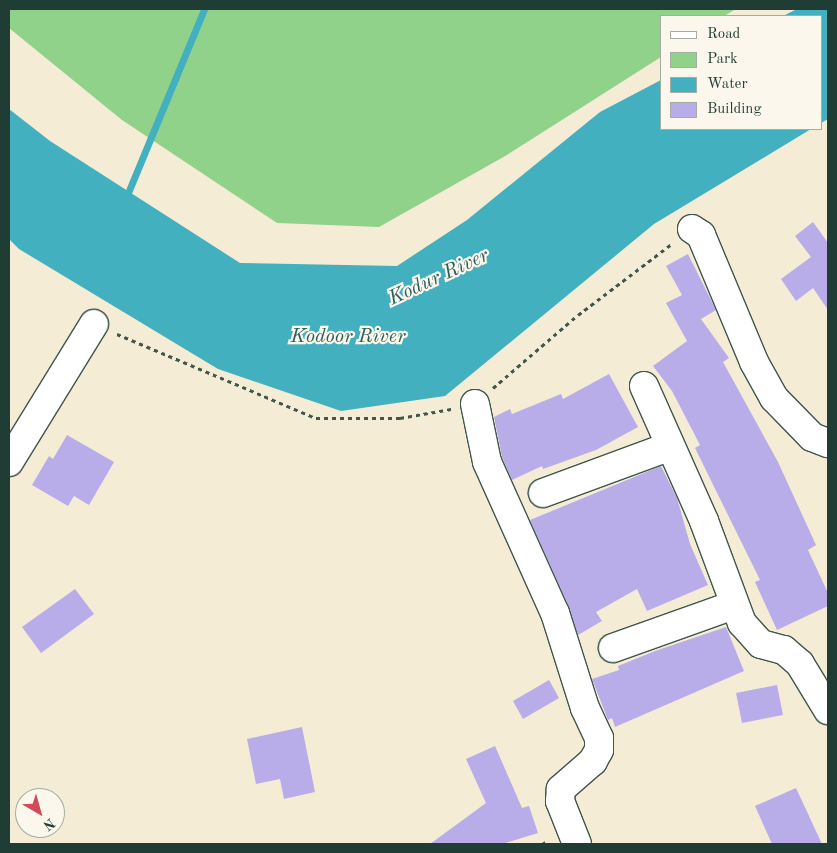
<!DOCTYPE html>
<html>
<head>
<meta charset="utf-8">
<style>
	body { margin:0 }
	#map { position:relative; width:837px; height:853px; overflow:hidden; background:#f5ecd6; font-family:"Old Standard TT",serif }
	div>[style] { position:absolute }
	.green>* { inset:0; background:#90d28a }
	.water>* { inset:0; background:#42b0bf }
	.stream>* { height:7px; margin:-3.5px; padding:0 3.5px; transform-origin:3.5px; border-radius:3.5px; background:#42b0bf }
	.building>* { inset:0; background:#b8ade9 }
	.path>* { height:3px; margin-top:-1.5px; transform-origin:0; background:repeating-linear-gradient(90deg,#3f574c 0 4px,transparent 0 8px) }
	.roads { filter:drop-shadow(1px 0 #3f574c) drop-shadow(-1px 0 #3f574c) drop-shadow(0 1px #3f574c) drop-shadow(0 -1px #3f574c) }
	.minor>* { height:28px; margin:-14px; padding:0 14px; transform-origin:14px; border-radius:14px; background:#fff }
	span { translate:-50% -50%; white-space:nowrap; text-align:center; line-height:1.15; -webkit-text-stroke:4.5px #fbf7ec; paint-order:stroke }
	.water-label { font-size:20px; color:#2a605e; font-style:italic }
	.frame { position:absolute; inset:0; border:10px solid #1f3d34; pointer-events:none }
	.legend { position:absolute; left:660px; top:15px; width:162px; height:115px; box-sizing:border-box; background:#fbf7ec; border:1px solid #a3ada2; margin:0; padding:6px 9px; list-style:none; font-size:15px; color:#1f3d34 }
	.legend li { display:flex; align-items:center; gap:10px; height:25px }
	.legend b { width:25px; border:1px solid #a3ada2 }
	.north { position:absolute; left:15px; top:788px; width:50px; height:50px; box-sizing:border-box; background:#fbf7ec; border:1px solid #a3ada2; border-radius:50%; rotate:142deg; font-size:14px; font-weight:700; line-height:20px; text-align:center; color:#1f3d34 }
	.north::after { content:''; display:block; margin:auto; width:18px; height:22px; background:#d1495b; clip-path:polygon(50% 0,100% 100%,50% 72%,0 100%) }
</style>
</head>
<body>
<div id="map">
	<div class="green">
		<i style="clip-path:polygon(9px 9px,736px 9px,724px 16px,661px 16px,661px 57px,507px 155px,379px 227px,277px 223px,122px 120px,9px 28px)"></i>
	</div>
	<div class="water">
		<i style="clip-path:polygon(797px 9px,828px 9px,828px 119px,821px 123px,821px 16px,783px 16px)"></i>
		<i style="clip-path:polygon(661px 80px,661px 129px,811px 129px,654px 224px,445px 396px,341px 411px,218px 369px,19px 249px,9px 239px,9px 109px,50px 141px,240px 263px,397px 266px,467px 220px,600px 112px)"></i>
	</div>
	<div class="stream">
		<i style="left:125px;top:200px;width:207px;rotate:-67.5deg"></i>
	</div>
	<div class="building">
		<i style="clip-path:polygon(813px 222px,828px 243px,828px 310px,813px 288px,796px 301px,781px 279px,811px 257px,795px 236px)"></i>
		<i style="clip-path:polygon(688px 254px,716px 310px,701px 319px,729px 358px,723px 362px,778px 462px,816px 545px,808px 550px,828px 593px,828px 606px,777px 630px,755px 582px,760px 580px,695px 448px,700px 445px,672px 391px,653px 366px,687px 341px,666px 303px,682px 295px,666px 266px)"></i>
		<i style="clip-path:polygon(609px 374px,638px 427px,596px 450px,543px 469px,542px 466px,512px 480px,502px 457px,494px 417px,510px 409px,512px 414px,561px 394px,563px 399px)"></i>
		<i style="clip-path:polygon(67px 435px,114px 462px,89px 505px,74px 496px,68px 506px,32px 485px,49px 456px,53px 459px)"></i>
		<i style="clip-path:polygon(661px 466px,677px 498px,690px 544px,708px 585px,647px 611px,637px 589px,596px 612px,602px 621px,578px 635px,569px 607px,530px 520px)"></i>
		<i style="clip-path:polygon(75px 589px,94px 614px,41px 653px,22px 627px)"></i>
		<i style="clip-path:polygon(726px 627px,744px 671px,615px 727px,612px 718px,608px 720px,592px 679px,619px 670px,618px 666px,655px 651px)"></i>
		<i style="clip-path:polygon(549px 680px,559px 698px,523px 719px,513px 701px)"></i>
		<i style="clip-path:polygon(777px 685px,783px 715px,742px 723px,736px 693px)"></i>
		<i style="clip-path:polygon(302px 727px,315px 792px,284px 799px,280px 779px,256px 784px,247px 739px)"></i>
		<i style="clip-path:polygon(495px 746px,522px 808px,529px 806px,538px 833px,502px 844px,430px 844px,486px 803px,466px 759px)"></i>
		<i style="clip-path:polygon(796px 788px,822px 844px,772px 844px,755px 806px)"></i>
	</div>
	<div class="path">
		<i style="left:117px;top:334px;width:216px;rotate:22.9deg"></i>
		<i style="left:316px;top:418px;width:84px"></i>
		<i style="left:400px;top:418px;width:52px;rotate:-10deg"></i>
		<i style="left:493px;top:388px;width:112px;rotate:-40.7deg"></i>
		<i style="left:578px;top:315px;width:119px;rotate:-37.2deg"></i>
		<i style="left:542px;top:844px;width:7px;rotate:-27deg"></i>
	</div>
	<div class="roads">
		<div class="minor">
			<i style="left:692px;top:229px;width:11px;rotate:34deg"></i>
			<i style="left:701px;top:235px;width:138px;rotate:67.3deg"></i>
			<i style="left:754px;top:362px;width:41px;rotate:60.9deg"></i>
			<i style="left:774px;top:398px;width:54px;rotate:45.7deg"></i>
			<i style="left:812px;top:437px;width:17px;rotate:21deg"></i>
			<i style="left:644px;top:386px;width:148px;rotate:66deg"></i>
			<i style="left:704px;top:521px;width:109px;rotate:69.6deg"></i>
			<i style="left:742px;top:623px;width:28px;rotate:48deg"></i>
			<i style="left:761px;top:644px;width:24px;rotate:15deg"></i>
			<i style="left:784px;top:650px;width:21px;rotate:41deg"></i>
			<i style="left:800px;top:664px;width:54px;rotate:58.7deg"></i>
			<i style="left:475px;top:404px;width:59px;rotate:78.3deg"></i>
			<i style="left:487px;top:462px;width:166px;rotate:65.8deg"></i>
			<i style="left:555px;top:613px;width:100px;rotate:72.5deg"></i>
			<i style="left:585px;top:708px;width:33px;rotate:65deg"></i>
			<i style="left:599px;top:738px;width:12px;rotate:90deg"></i>
			<i style="left:599px;top:750px;width:13px;rotate:119deg"></i>
			<i style="left:593px;top:761px;width:43px;rotate:138.8deg"></i>
			<i style="left:561px;top:789px;width:12px;rotate:95deg"></i>
			<i style="left:560px;top:801px;width:46px;rotate:68.4deg"></i>
			<i style="left:9px;top:462px;width:162px;rotate:-58.4deg"></i>
			<i style="left:543px;top:493px;width:133px;rotate:-20.2deg"></i>
			<i style="left:613px;top:648px;width:128px;rotate:-19.6deg"></i>
		</div>
	</div>
	<div class="water-label">
		<span style="left:439px;top:278px;rotate:-25deg">Kodur River</span>
		<span style="left:348px;top:337px">Kodoor River</span>
	</div>
	<div class="frame"></div>
	<ul class="legend">
	<li><b style="height:6px;background:#fff"></b>Road</li>
	<li><b style="height:14px;background:#90d28a"></b>Park</li>
	<li><b style="height:14px;background:#42b0bf"></b>Water</li>
	<li><b style="height:14px;background:#b8ade9"></b>Building</li>
	</ul>
	<div class="north">N</div>
</div>
</body>
</html>
